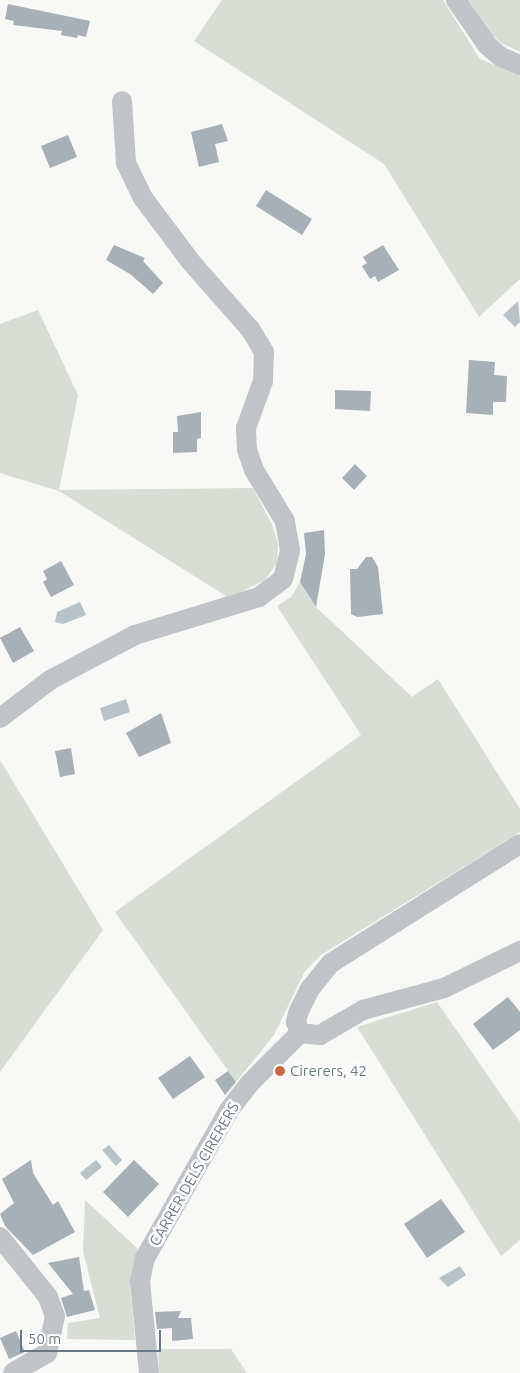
<!DOCTYPE html>
<html>
<head>
<meta charset="utf-8">
<style>
	body { margin:0 }
	#map { position:relative; width:520px; height:1373px; overflow:hidden; background:#f8f8f6; font-family:Ubuntu,sans-serif }
	div>[style] { position:absolute }
	.green>* { inset:0; background:#d8ddd6 }
	.water>* { inset:0; background:#b9c3c7 }
	.building>* { inset:0; background:#a8afb5 }
	.minor>* { height:20px; margin:-10px; padding:0 10px; transform-origin:10px; border-radius:10px; background:#c0c4c7 }
	.dots>* { width:14px; height:14px; translate:-50% -50%; box-sizing:border-box; border:2px solid #fff; border-radius:50% }
	span { translate:-50% -50%; white-space:nowrap; text-align:center; line-height:1.15; -webkit-text-stroke:5px #fff; paint-order:stroke }
	.poi-label { font-size:15px; color:#6b7884 }
	.left { translate:0 -50%; text-align:left }
	.street-label { font-size:15px; color:#6b7884 }
	.scale { position:absolute; left:20px; top:1330px; width:141px; height:22px; box-sizing:border-box; border:2px solid #6b7884; border-top:0; padding-left:6px; font-size:15px; line-height:18px; white-space:nowrap; color:#6b7884; -webkit-text-stroke:4px #fff; paint-order:stroke }
</style>
</head>
<body>
<div id="map">
	<div class="green">
		<i style="clip-path:polygon(222px 0,443px 0,480px 59px,520px 76px,520px 279px,479px 317px,384px 164px,194px 41px)"></i>
		<i style="clip-path:polygon(469px 0,520px 0,520px 52px,501px 43px,490px 33px)"></i>
		<i style="clip-path:polygon(38px 310px,78px 395px,59px 490px,253px 488px,272px 524px,278px 544px,277px 563px,265px 580px,229px 598px,59px 491px,0 473px,0 324px)"></i>
		<i style="clip-path:polygon(300px 582px,316px 607px,412px 697px,438px 679px,520px 809px,520px 832px,321px 955px,305px 971px,274px 1035px,236px 1082px,115px 912px,361px 735px,277px 606px,291px 597px)"></i>
		<i style="clip-path:polygon(0 760px,103px 930px,0 1072px)"></i>
		<i style="clip-path:polygon(437px 1002px,520px 1122px,520px 1240px,501px 1256px,357px 1027px)"></i>
		<i style="clip-path:polygon(85px 1200px,138px 1249px,130px 1284px,135px 1340px,67px 1339px,68px 1323px,100px 1318px,83px 1251px)"></i>
		<i style="clip-path:polygon(158px 1349px,231px 1349px,247px 1373px,159px 1373px)"></i>
	</div>
	<div class="water">
		<i style="clip-path:polygon(518px 301px,520px 322px,515px 327px,503px 315px)"></i>
		<i style="clip-path:polygon(80px 602px,86px 615px,63px 624px,55px 622px,57px 612px)"></i>
		<i style="clip-path:polygon(126px 699px,130px 712px,104px 721px,100px 708px)"></i>
		<i style="clip-path:polygon(109px 1145px,122px 1160px,116px 1166px,102px 1150px)"></i>
		<i style="clip-path:polygon(96px 1160px,102px 1167px,86px 1180px,80px 1173px)"></i>
		<i style="clip-path:polygon(460px 1266px,466px 1275px,448px 1287px,439px 1278px)"></i>
	</div>
	<div class="building">
		<i style="clip-path:polygon(8px 4px,90px 21px,86px 37px,78px 35px,77px 38px,61px 35px,62px 31px,13px 25px,14px 21px,5px 19px)"></i>
		<i style="clip-path:polygon(222px 124px,228px 141px,215px 144px,219px 162px,199px 167px,191px 132px)"></i>
		<i style="clip-path:polygon(68px 135px,77px 157px,50px 168px,41px 146px)"></i>
		<i style="clip-path:polygon(266px 190px,312px 219px,302px 235px,256px 206px)"></i>
		<i style="clip-path:polygon(114px 245px,145px 258px,143px 261px,163px 283px,153px 294px,130px 274px,106px 260px)"></i>
		<i style="clip-path:polygon(383px 245px,399px 270px,378px 282px,375px 276px,370px 279px,362px 266px,367px 263px,363px 257px)"></i>
		<i style="clip-path:polygon(469px 360px,495px 362px,494px 375px,507px 376px,506px 402px,493px 402px,493px 415px,466px 413px)"></i>
		<i style="clip-path:polygon(335px 390px,371px 391px,370px 411px,335px 409px)"></i>
		<i style="clip-path:polygon(201px 412px,201px 438px,197px 439px,197px 452px,173px 453px,173px 432px,178px 432px,177px 416px)"></i>
		<i style="clip-path:polygon(355px 464px,367px 476px,354px 490px,342px 478px)"></i>
		<i style="clip-path:polygon(324px 530px,325px 554px,316px 607px,300px 582px,306px 554px,304px 533px)"></i>
		<i style="clip-path:polygon(366px 557px,372px 557px,378px 567px,383px 614px,357px 617px,351px 614px,350px 569px,357px 569px)"></i>
		<i style="clip-path:polygon(61px 561px,74px 585px,51px 597px,43px 582px,47px 579px,43px 571px)"></i>
		<i style="clip-path:polygon(20px 627px,34px 651px,13px 663px,0 638px)"></i>
		<i style="clip-path:polygon(161px 713px,171px 743px,139px 757px,126px 733px)"></i>
		<i style="clip-path:polygon(71px 748px,75px 774px,60px 777px,55px 751px)"></i>
		<i style="clip-path:polygon(508px 997px,520px 1012px,520px 1030px,493px 1050px,473px 1024px)"></i>
		<i style="clip-path:polygon(190px 1056px,205px 1077px,173px 1099px,158px 1078px)"></i>
		<i style="clip-path:polygon(228px 1071px,236px 1082px,225px 1095px,215px 1080px)"></i>
		<i style="clip-path:polygon(31px 1160px,33px 1173px,53px 1205px,58px 1201px,75px 1232px,33px 1255px,5px 1226px,0 1214px,14px 1203px,2px 1179px)"></i>
		<i style="clip-path:polygon(134px 1160px,159px 1184px,128px 1217px,103px 1192px)"></i>
		<i style="clip-path:polygon(441px 1199px,465px 1232px,427px 1258px,404px 1224px)"></i>
		<i style="clip-path:polygon(79px 1257px,84px 1291px,89px 1290px,95px 1310px,67px 1317px,61px 1298px,73px 1294px,48px 1263px)"></i>
		<i style="clip-path:polygon(181px 1311px,178px 1318px,191px 1318px,193px 1339px,172px 1341px,172px 1328px,157px 1329px,155px 1312px)"></i>
		<i style="clip-path:polygon(16px 1331px,25px 1352px,9px 1359px,0 1338px)"></i>
	</div>
	<div class="minor">
		<i style="left:456px;top:0;width:55px;rotate:55.4deg"></i>
		<i style="left:487px;top:45px;width:18px;rotate:41deg"></i>
		<i style="left:501px;top:57px;width:21px;rotate:23deg"></i>
		<i style="left:0;top:718px;width:63px;rotate:-37.2deg"></i>
		<i style="left:50px;top:680px;width:96px;rotate:-27.9deg"></i>
		<i style="left:135px;top:635px;width:130px;rotate:-17deg"></i>
		<i style="left:259px;top:597px;width:30px;rotate:-37deg"></i>
		<i style="left:283px;top:579px;width:30px;rotate:-76deg"></i>
		<i style="left:290px;top:550px;width:29px;rotate:-100deg"></i>
		<i style="left:285px;top:521px;width:60px;rotate:-121.3deg"></i>
		<i style="left:254px;top:470px;width:21px;rotate:-109deg"></i>
		<i style="left:247px;top:450px;width:22px;rotate:-93deg"></i>
		<i style="left:246px;top:428px;width:50px;rotate:-70.1deg"></i>
		<i style="left:263px;top:381px;width:29px;rotate:-88deg"></i>
		<i style="left:264px;top:352px;width:27px;rotate:-121deg"></i>
		<i style="left:250px;top:329px;width:89px;rotate:-131.4deg"></i>
		<i style="left:191px;top:262px;width:80px;rotate:-126.9deg"></i>
		<i style="left:143px;top:198px;width:39px;rotate:-116deg"></i>
		<i style="left:126px;top:163px;width:62px;rotate:-93.7deg"></i>
		<i style="left:300px;top:1033px;width:12px;rotate:-110deg"></i>
		<i style="left:296px;top:1022px;width:9px;rotate:-77deg"></i>
		<i style="left:298px;top:1013px;width:25px;rotate:-64deg"></i>
		<i style="left:309px;top:990px;width:35px;rotate:-51deg"></i>
		<i style="left:331px;top:963px;width:223px;rotate:-32.2deg"></i>
		<i style="left:300px;top:1033px;width:20px;rotate:6deg"></i>
		<i style="left:320px;top:1035px;width:50px;rotate:-30.2deg"></i>
		<i style="left:363px;top:1010px;width:84px;rotate:-15.2deg"></i>
		<i style="left:444px;top:988px;width:85px;rotate:-26deg"></i>
		<i style="left:0;top:1237px;width:77px;rotate:51.3deg"></i>
		<i style="left:48px;top:1297px;width:20px;rotate:70deg"></i>
		<i style="left:55px;top:1316px;width:38px;rotate:102deg"></i>
		<i style="left:47px;top:1353px;width:39px;rotate:150deg"></i>
		<i style="left:149px;top:1373px;width:92px;rotate:-95.6deg"></i>
		<i style="left:140px;top:1281px;width:24px;rotate:-78deg"></i>
		<i style="left:145px;top:1258px;width:170px;rotate:-60.4deg"></i>
		<i style="left:229px;top:1110px;width:33px;rotate:-52deg"></i>
		<i style="left:249px;top:1084px;width:72px;rotate:-45deg"></i>
	</div>
	<div class="dots">
		<i style="left:280px;top:1071px;background:#d0643f"></i>
	</div>
	<div class="poi-label">
		<span class="left" style="left:290px;top:1071px">Cirerers, 42</span>
	</div>
	<div class="street-label">
		<span style="left:194px;top:1174px;rotate:-60deg">CARRER DELS CIRERERS</span>
	</div>
	<div class="scale">50 m</div>
</div>
</body>
</html>
